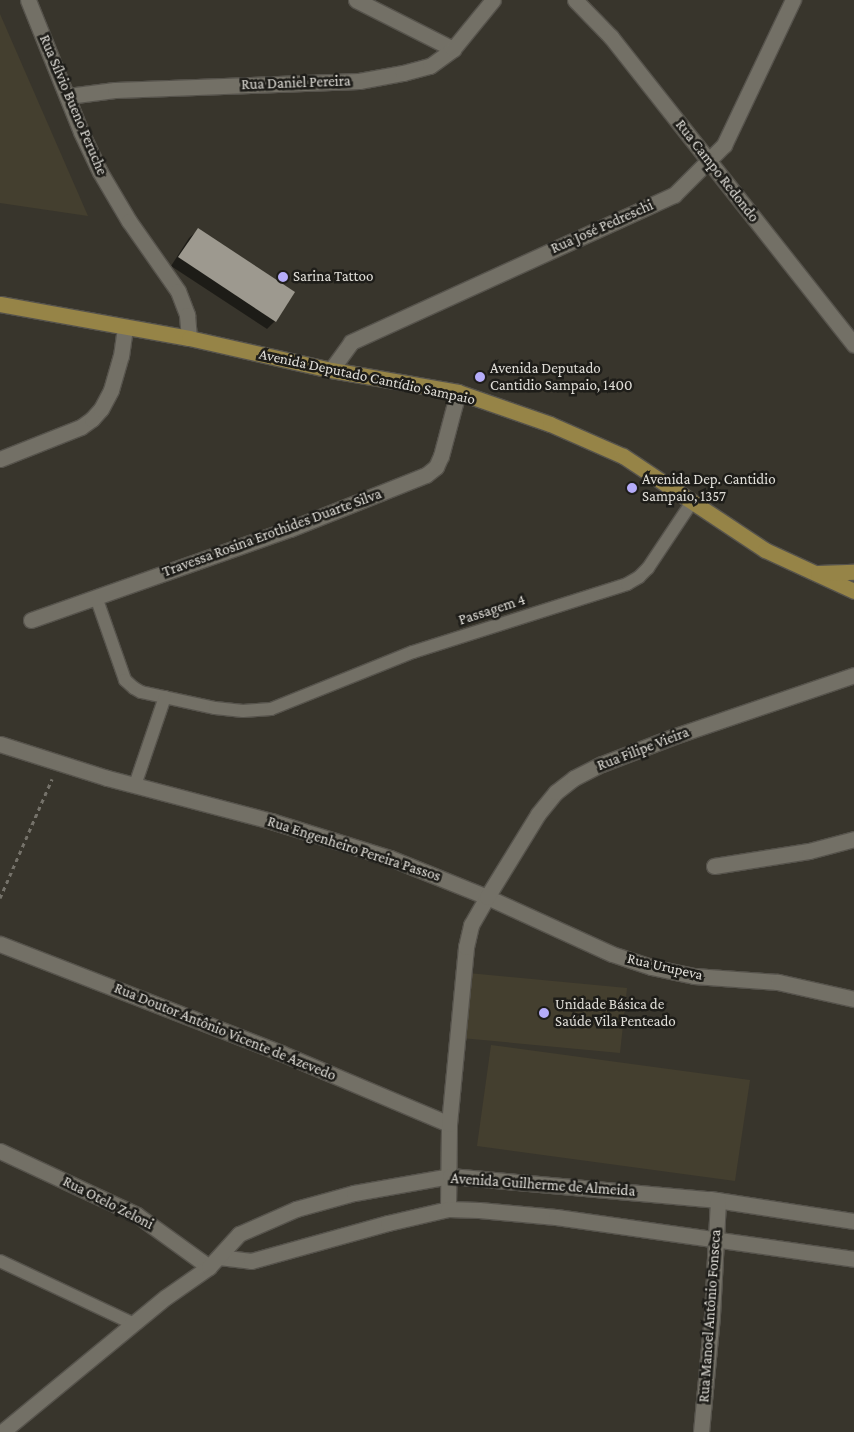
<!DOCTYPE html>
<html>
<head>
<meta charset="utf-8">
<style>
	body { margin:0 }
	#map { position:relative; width:854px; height:1432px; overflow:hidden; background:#38352c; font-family:"Crimson Pro",serif }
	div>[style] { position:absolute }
	.built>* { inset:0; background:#443f2f }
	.shadow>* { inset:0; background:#0007 }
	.building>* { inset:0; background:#9d998f }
	.path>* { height:3px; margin-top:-1.5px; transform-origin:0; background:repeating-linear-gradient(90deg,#75726a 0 4px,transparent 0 8px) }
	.roads { filter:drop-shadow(1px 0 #56534c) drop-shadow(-1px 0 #56534c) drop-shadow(0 1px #56534c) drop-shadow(0 -1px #56534c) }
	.lane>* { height:12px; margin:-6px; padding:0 6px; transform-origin:6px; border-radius:6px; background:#737066 }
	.street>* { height:15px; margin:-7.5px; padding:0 7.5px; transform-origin:7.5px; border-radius:7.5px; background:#737066 }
	.secondary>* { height:15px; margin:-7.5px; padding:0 7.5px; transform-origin:7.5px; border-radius:7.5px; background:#737066 }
	.primary>* { height:15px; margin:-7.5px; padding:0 7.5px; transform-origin:7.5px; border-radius:7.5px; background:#968447 }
	.dots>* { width:14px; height:14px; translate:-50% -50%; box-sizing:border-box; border:2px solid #1e1d19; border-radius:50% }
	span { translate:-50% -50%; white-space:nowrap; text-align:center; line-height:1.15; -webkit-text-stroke:5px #1e1d19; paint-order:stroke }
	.street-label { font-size:15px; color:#e0ded8 }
	.poi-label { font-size:15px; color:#e0ded8 }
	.left { translate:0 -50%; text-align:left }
</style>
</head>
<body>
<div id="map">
	<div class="built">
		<i style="clip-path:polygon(0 14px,88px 216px,0 203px)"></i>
		<i style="clip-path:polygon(468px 973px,627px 988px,620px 1053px,461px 1038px)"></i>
		<i style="clip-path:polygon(491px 1045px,750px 1080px,735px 1181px,477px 1146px)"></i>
	</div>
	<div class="shadow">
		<i style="clip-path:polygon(198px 230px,275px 321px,267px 329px,171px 266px,189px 238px)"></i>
	</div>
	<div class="building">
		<i style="clip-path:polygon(198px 228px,295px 292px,276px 322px,178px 257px)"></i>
	</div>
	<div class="path">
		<i style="left:0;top:898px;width:130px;rotate:-66.4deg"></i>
	</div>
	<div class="roads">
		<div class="lane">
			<i style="left:96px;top:597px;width:88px;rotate:70.7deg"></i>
			<i style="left:125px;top:680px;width:12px;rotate:42deg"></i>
			<i style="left:134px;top:688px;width:8px;rotate:30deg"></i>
			<i style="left:141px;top:692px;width:76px;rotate:12.2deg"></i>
			<i style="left:215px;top:708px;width:28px;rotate:6deg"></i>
			<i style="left:243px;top:711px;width:28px;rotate:-4deg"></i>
			<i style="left:271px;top:709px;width:153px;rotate:-21.9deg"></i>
			<i style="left:413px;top:652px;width:225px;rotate:-17.6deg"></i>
			<i style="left:627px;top:584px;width:14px;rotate:-30deg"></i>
			<i style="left:639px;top:577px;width:13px;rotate:-45deg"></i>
			<i style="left:648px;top:568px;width:79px;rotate:-56.3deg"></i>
			<i style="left:135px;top:785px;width:93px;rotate:-71.2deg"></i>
			<i style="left:0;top:1261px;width:148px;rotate:25.2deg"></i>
		</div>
		<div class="street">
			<i style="left:356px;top:0;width:109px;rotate:26.8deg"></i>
			<i style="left:575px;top:0;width:52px;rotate:45.8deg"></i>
			<i style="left:611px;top:37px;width:392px;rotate:51.7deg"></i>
			<i style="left:68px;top:96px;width:47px;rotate:-7.3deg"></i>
			<i style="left:115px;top:90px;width:244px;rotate:-2.1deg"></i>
			<i style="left:359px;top:81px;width:45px;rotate:-10.3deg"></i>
			<i style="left:403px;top:73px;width:28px;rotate:-15deg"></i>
			<i style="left:430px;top:66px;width:29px;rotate:-36deg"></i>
			<i style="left:453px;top:49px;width:63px;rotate:-50.8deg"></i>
			<i style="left:0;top:459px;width:87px;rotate:-21.6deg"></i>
			<i style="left:81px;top:427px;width:14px;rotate:-36deg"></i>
			<i style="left:92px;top:419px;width:13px;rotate:-48deg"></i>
			<i style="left:101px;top:409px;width:21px;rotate:-62deg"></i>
			<i style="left:111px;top:390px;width:35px;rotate:-74deg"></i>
			<i style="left:121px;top:356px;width:29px;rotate:-82deg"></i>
			<i style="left:31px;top:620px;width:275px;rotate:-19.4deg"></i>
			<i style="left:290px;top:529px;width:146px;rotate:-21.7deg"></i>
			<i style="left:426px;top:475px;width:13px;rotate:-39deg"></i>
			<i style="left:436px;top:467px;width:12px;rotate:-66deg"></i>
			<i style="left:441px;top:456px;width:66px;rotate:-75.1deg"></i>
			<i style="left:0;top:744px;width:112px;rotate:17.6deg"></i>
			<i style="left:107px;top:778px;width:170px;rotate:14.7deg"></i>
			<i style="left:271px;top:821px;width:125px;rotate:17.3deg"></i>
			<i style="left:390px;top:858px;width:105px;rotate:21.9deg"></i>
			<i style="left:487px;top:897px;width:137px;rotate:24.5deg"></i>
			<i style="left:612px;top:954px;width:41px;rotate:18.4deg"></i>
			<i style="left:651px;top:967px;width:44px;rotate:11.8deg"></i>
			<i style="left:694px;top:976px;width:84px;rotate:4.1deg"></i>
			<i style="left:778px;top:982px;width:78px;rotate:12.6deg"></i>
			<i style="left:714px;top:866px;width:96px;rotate:-9deg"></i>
			<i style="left:809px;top:851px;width:47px;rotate:-14.9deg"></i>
			<i style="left:0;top:944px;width:301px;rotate:21.2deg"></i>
			<i style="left:281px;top:1053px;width:182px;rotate:22.9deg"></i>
			<i style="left:0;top:1151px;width:151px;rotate:25deg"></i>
			<i style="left:137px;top:1215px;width:89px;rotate:35.8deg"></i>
			<i style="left:448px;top:1209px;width:85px;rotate:-89.3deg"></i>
			<i style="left:449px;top:1124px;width:178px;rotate:-84.5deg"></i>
			<i style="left:466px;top:947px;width:23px;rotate:-77deg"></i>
			<i style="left:471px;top:925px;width:32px;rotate:-60deg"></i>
			<i style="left:487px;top:897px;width:97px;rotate:-58.4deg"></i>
			<i style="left:538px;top:814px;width:28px;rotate:-51deg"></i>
			<i style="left:556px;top:792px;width:23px;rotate:-38deg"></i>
			<i style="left:574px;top:778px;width:31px;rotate:-27deg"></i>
			<i style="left:602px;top:764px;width:78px;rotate:-21deg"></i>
			<i style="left:675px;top:736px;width:189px;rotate:-18.8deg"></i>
			<i style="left:219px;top:1257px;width:32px;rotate:7deg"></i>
			<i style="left:251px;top:1261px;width:142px;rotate:-15.5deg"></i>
			<i style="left:388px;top:1223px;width:62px;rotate:-13.1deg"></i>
			<i style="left:448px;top:1209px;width:31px;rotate:2deg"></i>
			<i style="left:479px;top:1210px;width:77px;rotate:5.2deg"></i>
			<i style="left:556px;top:1217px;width:301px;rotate:8deg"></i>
			<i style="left:2px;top:1432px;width:212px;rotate:-39.5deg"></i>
			<i style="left:166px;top:1297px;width:52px;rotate:-34.9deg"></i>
			<i style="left:209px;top:1267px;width:45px;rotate:-47.7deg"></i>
			<i style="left:239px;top:1234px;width:62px;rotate:-23.7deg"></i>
			<i style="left:296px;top:1209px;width:60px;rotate:-15.4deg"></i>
			<i style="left:354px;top:1193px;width:97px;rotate:-10deg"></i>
			<i style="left:450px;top:1176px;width:261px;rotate:5.1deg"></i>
			<i style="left:710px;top:1199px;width:146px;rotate:8.7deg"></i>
			<i style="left:701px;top:1432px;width:118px;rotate:-84.6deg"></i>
			<i style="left:712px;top:1315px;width:115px;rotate:-87deg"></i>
		</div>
		<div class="secondary">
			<i style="left:28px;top:0;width:142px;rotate:68.1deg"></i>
			<i style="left:81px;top:132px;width:44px;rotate:64.6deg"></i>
			<i style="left:100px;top:172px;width:57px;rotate:59.4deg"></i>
			<i style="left:129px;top:221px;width:85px;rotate:55deg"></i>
			<i style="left:178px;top:291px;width:26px;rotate:69deg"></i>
			<i style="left:187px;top:315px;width:23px;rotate:85deg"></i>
			<i style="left:331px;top:370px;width:34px;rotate:-54deg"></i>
			<i style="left:351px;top:342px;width:355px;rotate:-24.5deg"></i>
			<i style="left:674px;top:195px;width:71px;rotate:-45deg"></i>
			<i style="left:724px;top:145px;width:161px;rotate:-64.6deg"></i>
		</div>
		<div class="primary">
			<i style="left:0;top:304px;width:192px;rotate:10.2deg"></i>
			<i style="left:189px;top:338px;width:146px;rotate:12.7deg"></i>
			<i style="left:331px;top:370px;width:129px;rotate:9.8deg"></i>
			<i style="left:458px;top:392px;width:97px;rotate:19.2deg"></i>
			<i style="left:550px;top:424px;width:80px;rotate:23.7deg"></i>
			<i style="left:623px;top:456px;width:170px;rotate:33.5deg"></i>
			<i style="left:765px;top:550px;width:98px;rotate:24.7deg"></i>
			<i style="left:818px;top:573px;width:36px;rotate:-2deg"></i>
		</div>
	</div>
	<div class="dots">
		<i style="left:283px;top:277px;background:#b5acf9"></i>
		<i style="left:480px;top:377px;background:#b5acf9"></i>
		<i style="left:632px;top:488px;background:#b5acf9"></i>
		<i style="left:544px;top:1013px;background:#b5acf9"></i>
	</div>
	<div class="street-label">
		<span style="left:296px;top:83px;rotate:-2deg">Rua Daniel Pereira</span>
		<span style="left:73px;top:105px;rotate:67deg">Rua Sílvio Bueno Peruche</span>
		<span style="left:717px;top:171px;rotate:52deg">Rua Campo Redondo</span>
		<span style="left:602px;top:227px;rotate:-24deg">Rua José Pedreschi</span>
		<span style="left:367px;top:377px;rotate:12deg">Avenida Deputado Cantídio Sampaio</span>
		<span style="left:272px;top:533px;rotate:-20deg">Travessa Rosina Erothides Duarte Silva</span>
		<span style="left:492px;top:610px;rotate:-18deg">Passagem 4</span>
		<span style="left:643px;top:749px;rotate:-21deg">Rua Filipe Vieira</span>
		<span style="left:354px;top:849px;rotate:18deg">Rua Engenheiro Pereira Passos</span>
		<span style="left:665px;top:967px;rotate:13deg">Rua Urupeva</span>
		<span style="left:225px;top:1032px;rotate:22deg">Rua Doutor Antônio Vicente de Azevedo</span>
		<span style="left:543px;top:1185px;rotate:4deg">Avenida Guilherme de Almeida</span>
		<span style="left:108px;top:1203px;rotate:27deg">Rua Otelo Zeloni</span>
		<span style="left:710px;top:1316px;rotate:-86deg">Rua Manoel Antônio Fonseca</span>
	</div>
	<div class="poi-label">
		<span class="left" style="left:293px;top:277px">Sarina Tattoo</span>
		<span class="left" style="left:490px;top:377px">Avenida Deputado<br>Cantidio Sampaio, 1400</span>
		<span class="left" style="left:642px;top:488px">Avenida Dep. Cantidio<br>Sampaio, 1357</span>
		<span class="left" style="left:555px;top:1013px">Unidade Básica de<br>Saúde Vila Penteado</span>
	</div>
</div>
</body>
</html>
